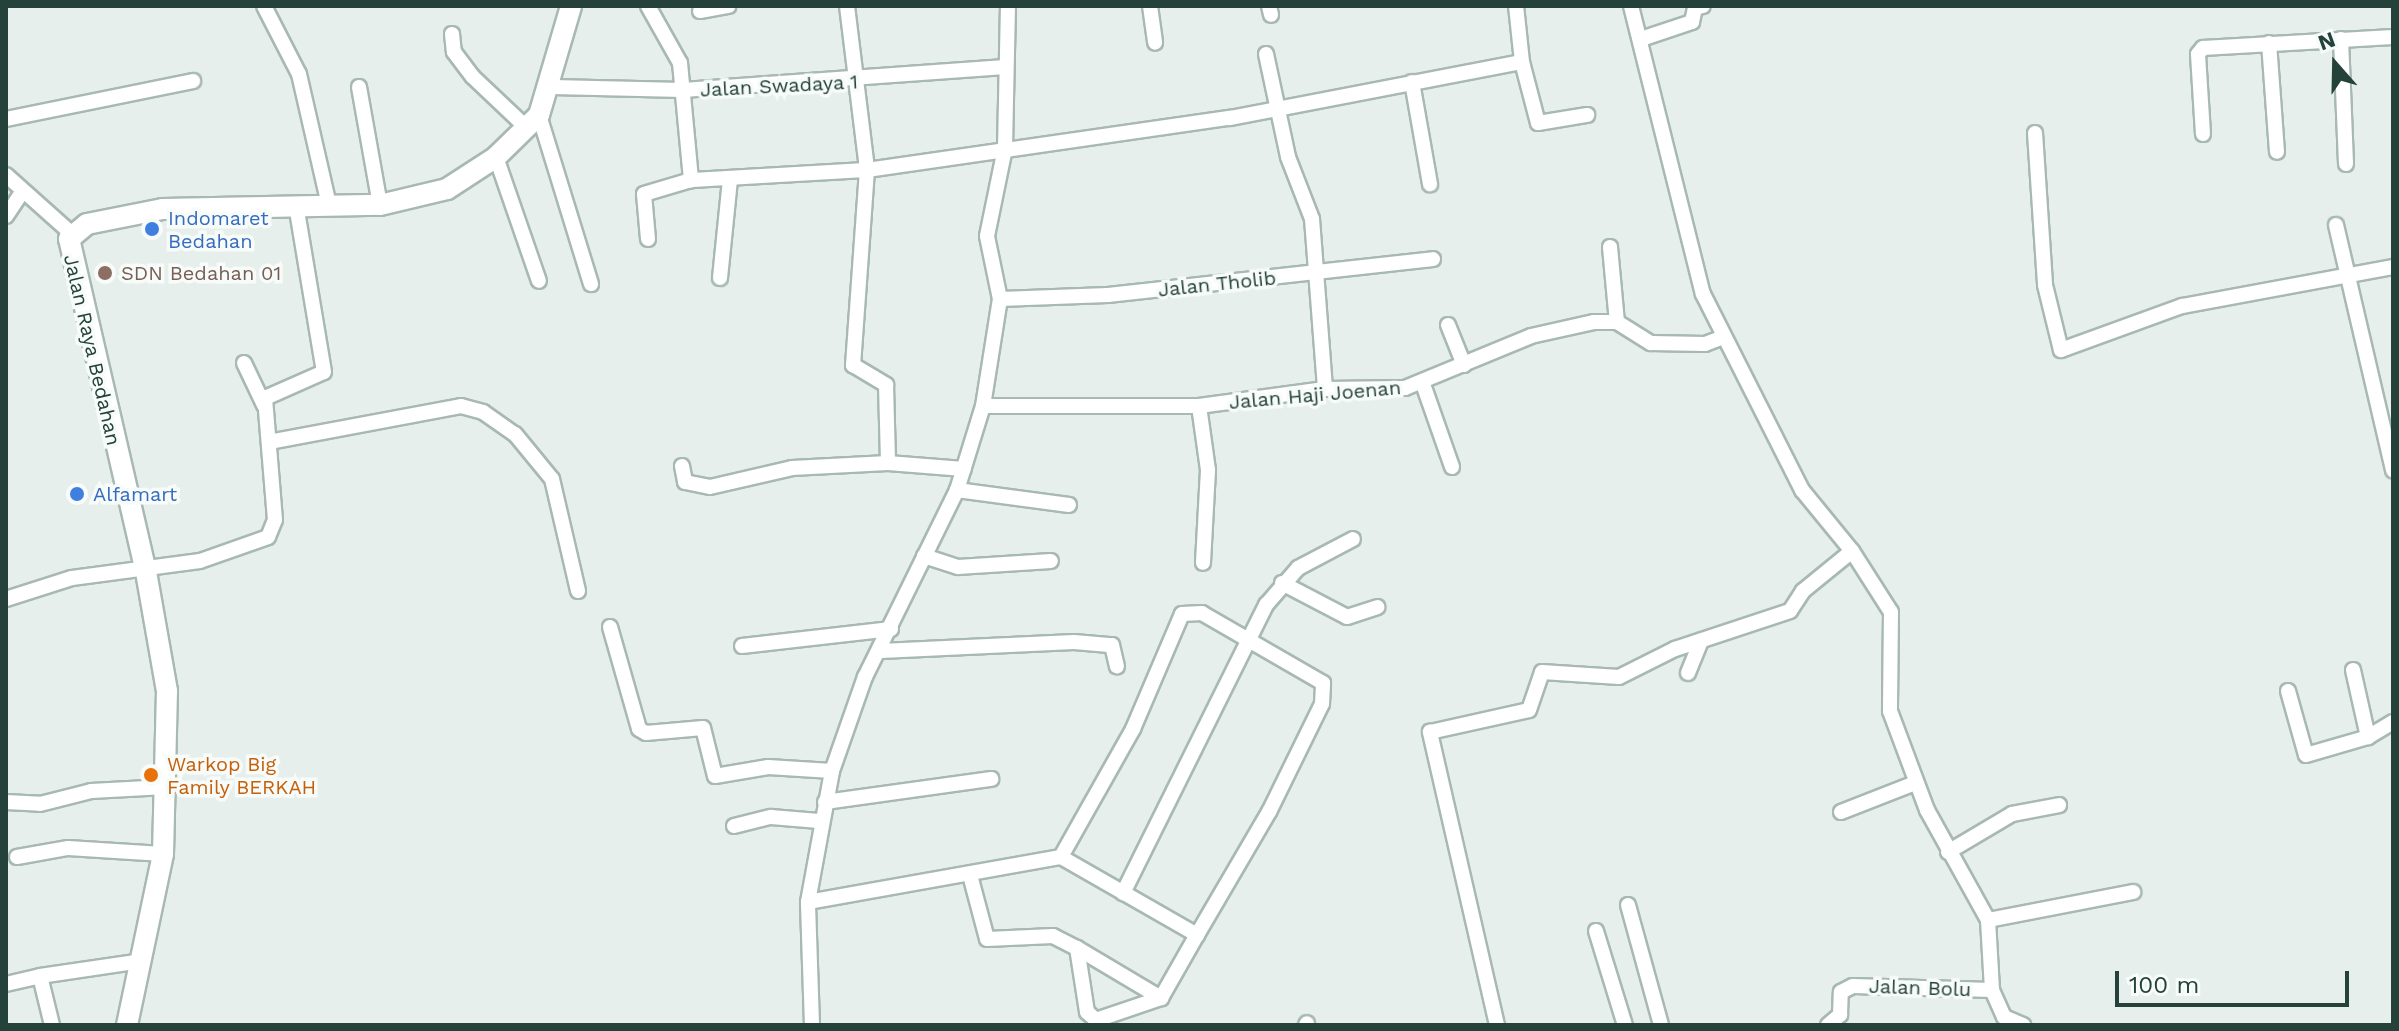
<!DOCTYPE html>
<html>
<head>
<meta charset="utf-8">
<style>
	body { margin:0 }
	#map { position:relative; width:2399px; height:1031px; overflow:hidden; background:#e6efeb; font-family:"Work Sans",sans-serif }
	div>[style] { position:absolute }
	.roads { filter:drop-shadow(2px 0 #a8b8b2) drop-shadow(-2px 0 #a8b8b2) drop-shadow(0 2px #a8b8b2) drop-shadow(0 -2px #a8b8b2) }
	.street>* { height:14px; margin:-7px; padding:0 7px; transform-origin:7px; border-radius:7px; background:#fff }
	.secondary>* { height:20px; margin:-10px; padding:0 10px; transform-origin:10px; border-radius:10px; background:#fff }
	.dots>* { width:22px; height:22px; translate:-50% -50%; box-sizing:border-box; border:4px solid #f7fbf9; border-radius:50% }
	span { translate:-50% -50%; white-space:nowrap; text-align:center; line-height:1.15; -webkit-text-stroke:7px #f7fbf9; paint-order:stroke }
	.street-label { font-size:20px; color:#24423a }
	.shop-label { font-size:20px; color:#366cbe }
	.left { translate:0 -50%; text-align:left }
	.education-label { font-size:20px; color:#785e54 }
	.food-label { font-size:20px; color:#c56008 }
	.frame { position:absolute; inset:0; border:8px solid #24423a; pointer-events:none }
	.north { position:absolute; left:2295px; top:24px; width:80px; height:80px; -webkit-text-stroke:6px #f7fbf9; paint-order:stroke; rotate:340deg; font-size:22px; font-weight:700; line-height:32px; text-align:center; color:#24423a }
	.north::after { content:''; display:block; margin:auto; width:28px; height:36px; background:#24423a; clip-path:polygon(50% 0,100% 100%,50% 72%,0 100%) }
	.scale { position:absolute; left:2115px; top:971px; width:234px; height:36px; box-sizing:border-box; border:4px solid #24423a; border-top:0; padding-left:10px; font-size:24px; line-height:28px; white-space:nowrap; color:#24423a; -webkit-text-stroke:6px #f7fbf9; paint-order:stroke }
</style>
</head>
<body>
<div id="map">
	<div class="roads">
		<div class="street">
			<i style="left:264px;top:6px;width:76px;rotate:62.8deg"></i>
			<i style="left:299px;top:74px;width:134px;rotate:77.1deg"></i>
			<i style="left:648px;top:6px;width:65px;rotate:60.7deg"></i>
			<i style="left:680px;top:63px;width:118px;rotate:84.6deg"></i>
			<i style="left:847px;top:6px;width:165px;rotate:83deg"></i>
			<i style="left:867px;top:170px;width:196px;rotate:94.1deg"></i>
			<i style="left:853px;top:365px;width:39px;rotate:31deg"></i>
			<i style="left:886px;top:385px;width:78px;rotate:88.5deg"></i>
			<i style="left:1150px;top:6px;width:37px;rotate:82deg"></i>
			<i style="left:1269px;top:6px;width:9px;rotate:77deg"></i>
			<i style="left:1631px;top:6px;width:297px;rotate:76deg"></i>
			<i style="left:1703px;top:294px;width:220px;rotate:63.2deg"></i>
			<i style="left:1802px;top:490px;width:79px;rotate:50.7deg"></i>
			<i style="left:1852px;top:551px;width:72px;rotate:57.4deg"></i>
			<i style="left:1891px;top:612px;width:99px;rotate:90.6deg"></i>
			<i style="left:1890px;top:711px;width:106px;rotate:69.5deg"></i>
			<i style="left:1927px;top:810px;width:126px;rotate:61deg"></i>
			<i style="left:1988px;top:920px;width:70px;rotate:86.7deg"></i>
			<i style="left:1992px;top:990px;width:30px;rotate:66deg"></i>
			<i style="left:2004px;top:1017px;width:21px;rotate:23deg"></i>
			<i style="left:700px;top:11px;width:29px;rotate:-10deg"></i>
			<i style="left:452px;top:34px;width:18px;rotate:84deg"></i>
			<i style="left:454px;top:52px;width:31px;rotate:53deg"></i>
			<i style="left:473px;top:77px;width:74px;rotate:43.4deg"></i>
			<i style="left:1641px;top:39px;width:54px;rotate:-18.4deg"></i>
			<i style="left:1692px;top:22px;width:14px;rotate:-78deg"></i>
			<i style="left:1695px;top:8px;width:8px;rotate:-14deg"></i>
			<i style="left:2341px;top:39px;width:125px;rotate:87.7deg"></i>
			<i style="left:2269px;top:43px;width:109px;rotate:85.8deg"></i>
			<i style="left:1266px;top:54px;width:105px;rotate:77.9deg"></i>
			<i style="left:1288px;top:157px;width:66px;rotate:68.8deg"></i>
			<i style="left:1312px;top:219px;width:170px;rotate:85.6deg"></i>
			<i style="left:1522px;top:62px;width:63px;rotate:75.3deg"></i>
			<i style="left:1538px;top:123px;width:50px;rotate:-9.3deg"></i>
			<i style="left:1412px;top:82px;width:104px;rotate:80deg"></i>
			<i style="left:359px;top:87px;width:120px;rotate:79.9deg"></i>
			<i style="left:552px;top:87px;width:131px;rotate:1.3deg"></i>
			<i style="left:683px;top:90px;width:323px;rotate:-4.1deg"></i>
			<i style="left:539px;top:115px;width:177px;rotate:72.9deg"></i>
			<i style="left:6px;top:119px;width:191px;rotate:-11.5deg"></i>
			<i style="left:2035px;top:133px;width:152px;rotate:86.2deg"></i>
			<i style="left:2045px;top:285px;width:67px;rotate:76.2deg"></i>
			<i style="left:2061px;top:350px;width:129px;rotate:-20deg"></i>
			<i style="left:2182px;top:306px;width:215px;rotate:-10.5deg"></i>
			<i style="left:2203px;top:134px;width:80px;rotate:-93.6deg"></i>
			<i style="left:2198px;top:54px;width:8px;rotate:-50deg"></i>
			<i style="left:2203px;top:48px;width:190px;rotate:-3.3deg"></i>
			<i style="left:496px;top:157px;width:131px;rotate:70.9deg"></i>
			<i style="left:6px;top:175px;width:89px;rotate:41.8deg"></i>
			<i style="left:6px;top:216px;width:29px;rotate:-56deg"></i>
			<i style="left:2336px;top:225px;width:252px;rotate:76.9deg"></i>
			<i style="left:648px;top:239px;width:45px;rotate:-95.1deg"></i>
			<i style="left:644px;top:194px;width:49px;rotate:-16.6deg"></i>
			<i style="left:691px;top:180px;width:176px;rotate:-3.3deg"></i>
			<i style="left:867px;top:170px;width:367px;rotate:-8.2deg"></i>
			<i style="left:1230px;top:118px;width:297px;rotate:-10.9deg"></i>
			<i style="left:1522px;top:62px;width:56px;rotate:-96.1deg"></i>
			<i style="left:1610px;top:247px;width:75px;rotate:84.7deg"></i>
			<i style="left:720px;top:278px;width:100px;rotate:-84.2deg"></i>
			<i style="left:1000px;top:299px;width:108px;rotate:-2.1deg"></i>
			<i style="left:1108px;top:295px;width:327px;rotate:-6.3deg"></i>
			<i style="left:1448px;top:325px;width:43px;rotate:68.2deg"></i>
			<i style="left:244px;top:363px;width:47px;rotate:64.5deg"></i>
			<i style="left:1423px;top:384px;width:88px;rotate:70.7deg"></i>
			<i style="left:983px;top:406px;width:216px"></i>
			<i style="left:1199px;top:406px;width:127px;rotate:-7.7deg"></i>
			<i style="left:1325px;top:389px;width:80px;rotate:-0.7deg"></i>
			<i style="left:1405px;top:388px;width:136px;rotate:-22.4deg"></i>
			<i style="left:1531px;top:336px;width:65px;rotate:-12.5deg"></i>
			<i style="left:1594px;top:322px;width:23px"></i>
			<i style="left:1617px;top:322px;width:40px;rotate:32deg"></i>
			<i style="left:1651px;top:343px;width:54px;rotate:1.1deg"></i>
			<i style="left:1705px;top:344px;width:19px;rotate:-21deg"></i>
			<i style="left:1199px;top:406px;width:65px;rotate:82deg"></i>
			<i style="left:1208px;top:470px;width:93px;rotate:93.1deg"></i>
			<i style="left:269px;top:442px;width:195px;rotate:-10.6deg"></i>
			<i style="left:461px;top:406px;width:23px;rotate:15deg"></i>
			<i style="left:483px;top:412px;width:39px;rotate:35deg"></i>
			<i style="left:515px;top:434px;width:58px;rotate:50.6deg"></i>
			<i style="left:552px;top:479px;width:115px;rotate:76.9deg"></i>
			<i style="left:682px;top:466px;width:16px;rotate:79deg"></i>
			<i style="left:685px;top:482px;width:25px;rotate:11deg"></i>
			<i style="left:710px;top:487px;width:84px;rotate:-13deg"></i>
			<i style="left:792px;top:468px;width:96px;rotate:-3deg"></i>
			<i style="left:888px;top:463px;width:76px;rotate:4.5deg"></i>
			<i style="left:957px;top:490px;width:113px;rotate:7.6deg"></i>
			<i style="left:924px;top:556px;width:36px;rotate:18deg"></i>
			<i style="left:958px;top:567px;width:93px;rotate:-3.7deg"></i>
			<i style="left:1282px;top:583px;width:73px;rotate:27.6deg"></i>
			<i style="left:1347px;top:617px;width:32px;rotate:-18deg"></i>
			<i style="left:6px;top:599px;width:69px;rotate:-17.7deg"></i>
			<i style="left:72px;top:578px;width:129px;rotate:-7.6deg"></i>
			<i style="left:200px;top:561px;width:72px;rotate:-19.4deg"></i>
			<i style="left:268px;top:537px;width:18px;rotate:-68deg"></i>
			<i style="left:275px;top:520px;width:122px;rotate:-94.7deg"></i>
			<i style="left:265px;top:398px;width:64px;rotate:-23.8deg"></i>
			<i style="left:324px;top:372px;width:169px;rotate:-99.5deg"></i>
			<i style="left:610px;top:627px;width:106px;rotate:74.1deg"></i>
			<i style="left:639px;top:729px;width:8px;rotate:30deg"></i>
			<i style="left:646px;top:733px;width:57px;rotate:-5deg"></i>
			<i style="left:703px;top:728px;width:49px;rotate:76deg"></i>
			<i style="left:715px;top:776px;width:54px;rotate:-9.6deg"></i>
			<i style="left:768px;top:767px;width:64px;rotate:3.6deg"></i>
			<i style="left:742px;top:646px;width:150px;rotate:-6.5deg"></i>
			<i style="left:881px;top:651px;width:193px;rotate:-2.7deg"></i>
			<i style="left:1074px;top:642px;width:38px;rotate:5deg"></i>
			<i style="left:1112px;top:645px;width:22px;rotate:77deg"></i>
			<i style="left:2353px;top:670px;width:69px;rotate:77.4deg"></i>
			<i style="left:1688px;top:673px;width:35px;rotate:-68deg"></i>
			<i style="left:2288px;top:691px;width:66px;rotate:74.3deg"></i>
			<i style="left:2306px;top:755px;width:65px;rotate:-16.2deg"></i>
			<i style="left:2368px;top:737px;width:29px;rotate:-31deg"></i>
			<i style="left:6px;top:802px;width:34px;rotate:3deg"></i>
			<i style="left:40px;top:804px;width:53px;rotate:-14.3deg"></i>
			<i style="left:91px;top:791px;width:75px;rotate:-3.1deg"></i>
			<i style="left:825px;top:802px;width:168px;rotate:-7.9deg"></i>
			<i style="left:1841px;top:812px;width:79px;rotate:-21.4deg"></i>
			<i style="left:734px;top:826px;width:38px;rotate:-14deg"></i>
			<i style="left:771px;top:817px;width:48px;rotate:4.8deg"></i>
			<i style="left:1948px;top:852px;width:74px;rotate:-30.7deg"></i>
			<i style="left:2012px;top:814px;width:48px;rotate:-10.8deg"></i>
			<i style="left:17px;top:857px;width:52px;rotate:-10deg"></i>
			<i style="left:68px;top:848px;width:95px;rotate:3.6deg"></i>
			<i style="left:970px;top:875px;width:66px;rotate:75.1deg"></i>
			<i style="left:987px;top:939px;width:66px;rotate:-2.6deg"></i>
			<i style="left:1053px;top:936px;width:27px;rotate:27deg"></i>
			<i style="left:1077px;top:948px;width:65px;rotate:81.1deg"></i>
			<i style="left:1087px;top:1012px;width:12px;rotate:42deg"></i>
			<i style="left:1096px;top:1020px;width:69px;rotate:-18.7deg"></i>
			<i style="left:1161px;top:998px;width:73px;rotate:-60.3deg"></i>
			<i style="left:1123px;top:893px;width:322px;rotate:-63.6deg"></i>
			<i style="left:1266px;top:605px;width:49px;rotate:-49.1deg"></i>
			<i style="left:1298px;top:568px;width:62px;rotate:-27.8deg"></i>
			<i style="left:808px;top:902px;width:257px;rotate:-10.1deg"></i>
			<i style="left:1061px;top:857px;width:157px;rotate:29.8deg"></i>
			<i style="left:1197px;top:935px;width:143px;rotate:-59.7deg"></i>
			<i style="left:1269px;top:812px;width:120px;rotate:-63.9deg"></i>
			<i style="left:1322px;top:704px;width:21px;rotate:-87deg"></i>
			<i style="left:1323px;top:683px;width:140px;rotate:-150deg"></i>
			<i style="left:1202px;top:613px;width:20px;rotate:177deg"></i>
			<i style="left:1182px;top:614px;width:125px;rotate:113.1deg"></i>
			<i style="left:1133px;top:729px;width:147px;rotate:119.4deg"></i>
			<i style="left:1628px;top:905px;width:124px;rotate:74.6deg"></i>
			<i style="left:1988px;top:920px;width:148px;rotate:-10.9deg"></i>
			<i style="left:1596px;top:931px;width:98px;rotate:72.9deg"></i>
			<i style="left:1077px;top:948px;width:98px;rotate:30.8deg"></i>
			<i style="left:6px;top:984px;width:35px;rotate:-13deg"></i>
			<i style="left:52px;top:1025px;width:50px;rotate:-103.8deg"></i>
			<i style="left:40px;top:976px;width:102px;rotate:-8.4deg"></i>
			<i style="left:812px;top:1025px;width:123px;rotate:-91.9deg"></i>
			<i style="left:808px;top:902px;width:133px;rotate:-79.6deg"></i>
			<i style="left:832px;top:771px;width:100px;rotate:-70.7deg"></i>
			<i style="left:865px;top:677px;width:208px;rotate:-63.8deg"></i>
			<i style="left:957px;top:490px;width:88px;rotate:-72.8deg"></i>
			<i style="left:983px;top:406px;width:108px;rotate:-81deg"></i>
			<i style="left:1000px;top:299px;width:64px;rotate:-101.7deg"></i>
			<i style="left:987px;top:236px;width:90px;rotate:-78.4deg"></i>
			<i style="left:1005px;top:148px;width:142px;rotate:-88.8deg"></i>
			<i style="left:1306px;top:1025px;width:2px;rotate:-63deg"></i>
			<i style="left:1497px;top:1025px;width:301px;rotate:-102.9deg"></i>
			<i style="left:1430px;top:732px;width:101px;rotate:-12.5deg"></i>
			<i style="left:1529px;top:710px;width:40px;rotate:-71.1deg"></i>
			<i style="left:1542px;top:672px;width:77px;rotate:3.7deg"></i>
			<i style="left:1619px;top:677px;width:63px;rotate:-26.6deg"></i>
			<i style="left:1675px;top:649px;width:121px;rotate:-18.3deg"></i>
			<i style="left:1790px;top:611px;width:24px;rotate:-57deg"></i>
			<i style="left:1803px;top:591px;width:63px;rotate:-39.2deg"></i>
			<i style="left:1828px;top:1025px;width:16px;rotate:-40deg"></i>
			<i style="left:1840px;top:1015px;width:23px;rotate:-88deg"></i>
			<i style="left:1841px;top:992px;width:13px;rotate:-27deg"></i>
			<i style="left:1853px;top:986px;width:139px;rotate:1.6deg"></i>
		</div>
		<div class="secondary">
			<i style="left:127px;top:1025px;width:175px;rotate:-78.1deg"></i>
			<i style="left:163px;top:854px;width:163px;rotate:-88.6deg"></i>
			<i style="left:167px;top:691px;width:121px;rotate:-100deg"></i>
			<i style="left:146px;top:572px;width:342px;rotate:-103deg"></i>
			<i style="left:69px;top:239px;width:23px;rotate:-40deg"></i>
			<i style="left:87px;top:224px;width:77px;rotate:-11.2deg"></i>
			<i style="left:163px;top:209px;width:217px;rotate:-1.1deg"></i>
			<i style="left:380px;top:205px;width:69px;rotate:-13.4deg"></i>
			<i style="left:447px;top:189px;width:59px;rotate:-33.1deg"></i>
			<i style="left:496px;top:157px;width:60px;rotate:-44.3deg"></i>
			<i style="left:539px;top:115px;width:114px;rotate:-73.6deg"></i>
		</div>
	</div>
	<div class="dots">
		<i style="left:152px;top:229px;background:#3f7fe0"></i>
		<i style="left:105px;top:273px;background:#8d6e63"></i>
		<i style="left:77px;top:494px;background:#3f7fe0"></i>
		<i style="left:151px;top:775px;background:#e8710a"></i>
	</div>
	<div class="street-label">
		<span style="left:779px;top:86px;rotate:-3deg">Jalan Swadaya 1</span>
		<span style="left:1217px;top:284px;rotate:-6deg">Jalan Tholib</span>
		<span style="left:92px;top:350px;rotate:77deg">Jalan Raya Bedahan</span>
		<span style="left:1315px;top:395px;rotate:-5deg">Jalan Haji Joenan</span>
		<span style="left:1920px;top:988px;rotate:2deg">Jalan Bolu</span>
	</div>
	<div class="shop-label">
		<span class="left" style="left:168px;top:230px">Indomaret<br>Bedahan</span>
		<span class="left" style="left:93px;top:494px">Alfamart</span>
	</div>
	<div class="education-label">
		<span class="left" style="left:121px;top:273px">SDN Bedahan 01</span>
	</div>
	<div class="food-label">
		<span class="left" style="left:167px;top:776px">Warkop Big<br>Family BERKAH</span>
	</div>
	<div class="frame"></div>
	<div class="north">N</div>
	<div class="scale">100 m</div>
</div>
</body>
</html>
